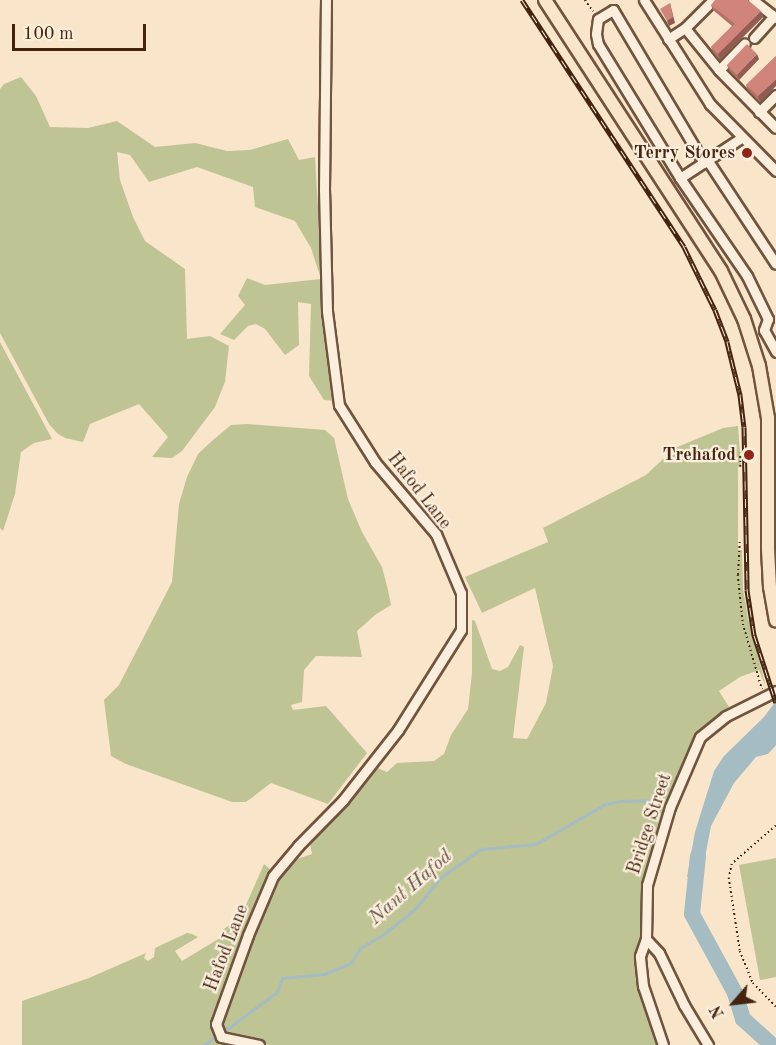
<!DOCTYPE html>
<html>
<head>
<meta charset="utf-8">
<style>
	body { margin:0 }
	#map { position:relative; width:776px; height:1045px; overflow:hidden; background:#f9e5c9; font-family:"Old Standard TT",serif }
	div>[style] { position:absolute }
	.green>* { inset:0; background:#bfc495 }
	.water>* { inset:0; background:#a4bcc2 }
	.stream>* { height:3px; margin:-1.5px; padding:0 1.5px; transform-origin:1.5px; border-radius:1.5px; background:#a4bcc2 }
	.river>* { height:16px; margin:-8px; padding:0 8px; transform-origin:8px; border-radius:8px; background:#a4bcc2 }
	.path>* { height:1.5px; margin-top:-0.75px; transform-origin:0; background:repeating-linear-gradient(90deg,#44240f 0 1.5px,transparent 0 4.5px) }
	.roads { filter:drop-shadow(2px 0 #71543e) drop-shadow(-2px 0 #71543e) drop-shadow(0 2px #71543e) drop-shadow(0 -2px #71543e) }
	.minor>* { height:9px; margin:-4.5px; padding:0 4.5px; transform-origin:4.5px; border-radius:4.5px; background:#fbeedc }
	.major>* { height:12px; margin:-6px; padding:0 6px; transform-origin:6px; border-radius:6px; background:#f9e5c9 }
	.rail>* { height:5px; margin-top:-2.5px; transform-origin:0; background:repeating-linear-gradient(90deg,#fbeedc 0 9px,#44240f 0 18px); box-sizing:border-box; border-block:2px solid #44240f }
	.wall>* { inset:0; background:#b37269 }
	.shaded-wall>* { inset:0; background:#925c55 }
	.building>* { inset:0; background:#d0847a }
	.dots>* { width:16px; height:16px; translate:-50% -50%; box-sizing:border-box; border:3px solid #fbeedc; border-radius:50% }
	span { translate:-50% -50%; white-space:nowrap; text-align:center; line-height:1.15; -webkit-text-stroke:4.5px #fbeedc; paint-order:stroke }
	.poi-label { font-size:18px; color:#44240f; font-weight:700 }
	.right { translate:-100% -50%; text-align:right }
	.street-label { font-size:18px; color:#44240f }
	.water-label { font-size:20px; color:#615245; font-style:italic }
	.north { position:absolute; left:704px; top:973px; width:60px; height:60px; -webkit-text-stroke:4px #fbeedc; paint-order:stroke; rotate:242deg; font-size:16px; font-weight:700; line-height:24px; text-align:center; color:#44240f }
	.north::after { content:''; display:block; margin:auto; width:21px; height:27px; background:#44240f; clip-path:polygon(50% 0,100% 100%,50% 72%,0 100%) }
	.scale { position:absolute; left:12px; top:24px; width:134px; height:27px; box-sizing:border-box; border:3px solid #44240f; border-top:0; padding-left:8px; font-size:18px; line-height:21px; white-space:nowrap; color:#44240f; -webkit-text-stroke:4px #fbeedc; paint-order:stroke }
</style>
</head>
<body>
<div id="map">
	<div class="green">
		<i style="clip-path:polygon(21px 77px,36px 96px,50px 127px,88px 128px,117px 121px,155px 147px,195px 143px,227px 151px,250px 150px,288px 139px,299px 160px,315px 157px,321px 260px,336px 401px,324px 400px,309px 376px,311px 304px,298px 302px,299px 345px,285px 355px,265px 329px,256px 324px,248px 326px,234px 340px,220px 334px,245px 305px,238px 296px,247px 278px,265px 285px,321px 279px,311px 248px,295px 221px,255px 207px,253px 187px,197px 167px,149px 182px,130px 155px,117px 152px,120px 180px,133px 217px,145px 241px,185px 269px,187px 339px,210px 336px,229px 346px,225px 382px,215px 407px,182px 451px,172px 458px,152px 457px,168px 437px,139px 404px,90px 424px,83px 442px,65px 438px,57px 433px,49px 424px,0 333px,0 89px,4px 84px)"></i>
		<i style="clip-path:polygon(0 342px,52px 439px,34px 443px,21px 452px,15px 494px,3px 531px,0 528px)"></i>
		<i style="clip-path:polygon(247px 424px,325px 430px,334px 438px,348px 499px,362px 532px,382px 567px,388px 590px,391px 605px,375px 615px,357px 631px,362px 657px,316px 656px,304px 670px,302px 702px,291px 705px,293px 710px,326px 706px,367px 753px,328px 804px,271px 783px,246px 802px,232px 802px,126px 764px,111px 756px,104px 700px,119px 685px,172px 582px,179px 504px,187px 477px,198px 454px,213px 440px,231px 425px)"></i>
		<i style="clip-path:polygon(738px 426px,741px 466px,738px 467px,738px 550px,742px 550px,743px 589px,748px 618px,766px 687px,759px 670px,740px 677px,719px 691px,729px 707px,697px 736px,690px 747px,682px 762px,660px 834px,637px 969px,642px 997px,660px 1045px,270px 1045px,223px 1036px,218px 1021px,268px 893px,282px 869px,291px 861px,312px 854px,309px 838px,350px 798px,375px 767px,387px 772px,397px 763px,434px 761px,444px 754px,451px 735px,468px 709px,472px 673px,472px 620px,475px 621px,492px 669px,500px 671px,508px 667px,520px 645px,524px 647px,513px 738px,527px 739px,546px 703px,553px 666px,535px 588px,482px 613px,465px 577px,548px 542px,543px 528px,646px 475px,675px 448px,723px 428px)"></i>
		<i style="clip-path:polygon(776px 858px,776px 977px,760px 980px,739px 865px)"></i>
		<i style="clip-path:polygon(264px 864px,271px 870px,255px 905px,214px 1030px,245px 1045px,22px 1045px,22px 1001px,89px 978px,146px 953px,144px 958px,148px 961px,154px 957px,155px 948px,187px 933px,192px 934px,198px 937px,175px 951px,182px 961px,225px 935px,223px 930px,242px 914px)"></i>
	</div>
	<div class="water">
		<i style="clip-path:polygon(776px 701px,776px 745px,768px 754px,756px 757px,734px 783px,711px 826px,701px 878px,687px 877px,695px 832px,714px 771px,724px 756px,764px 717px)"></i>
	</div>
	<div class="stream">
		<i style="left:223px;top:1032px;width:67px;rotate:-36.5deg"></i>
		<i style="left:277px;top:992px;width:15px;rotate:-70deg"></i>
		<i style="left:282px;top:978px;width:42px;rotate:-5.4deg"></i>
		<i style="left:324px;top:974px;width:29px;rotate:-22deg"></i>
		<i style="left:351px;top:963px;width:17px;rotate:-59deg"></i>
		<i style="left:360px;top:948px;width:28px;rotate:-30deg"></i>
		<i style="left:384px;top:934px;width:40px;rotate:-39deg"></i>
		<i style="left:415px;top:909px;width:40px;rotate:-51deg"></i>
		<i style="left:440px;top:878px;width:50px;rotate:-35.3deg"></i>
		<i style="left:481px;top:849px;width:55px;rotate:-5.2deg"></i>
		<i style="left:536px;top:844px;width:80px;rotate:-30.1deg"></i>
		<i style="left:605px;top:804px;width:15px;rotate:-11deg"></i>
		<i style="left:620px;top:801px;width:44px;rotate:-1.3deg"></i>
		<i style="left:204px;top:1045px;width:16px;rotate:-35deg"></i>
	</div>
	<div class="river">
		<i style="left:698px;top:856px;width:58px;rotate:95.9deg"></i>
		<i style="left:692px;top:914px;width:90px;rotate:61.4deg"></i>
		<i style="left:735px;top:993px;width:27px;rotate:73deg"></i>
		<i style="left:743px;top:1019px;width:39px;rotate:42deg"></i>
	</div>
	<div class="path">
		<i style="left:585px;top:0;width:14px;rotate:54deg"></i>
		<i style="left:740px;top:467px;width:14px;rotate:-90deg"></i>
		<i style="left:740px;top:542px;width:33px;rotate:93deg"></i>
		<i style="left:738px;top:575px;width:49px;rotate:84.2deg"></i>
		<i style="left:743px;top:624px;width:68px;rotate:73.7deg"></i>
		<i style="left:776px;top:826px;width:58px;rotate:139.2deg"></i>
		<i style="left:732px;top:864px;width:14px;rotate:102deg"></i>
		<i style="left:729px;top:878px;width:74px;rotate:81.4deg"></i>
		<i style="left:740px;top:951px;width:35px;rotate:68deg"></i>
		<i style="left:753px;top:983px;width:33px;rotate:46deg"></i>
	</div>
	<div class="roads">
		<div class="minor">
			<i style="left:644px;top:0;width:123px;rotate:57.6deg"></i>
			<i style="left:710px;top:104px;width:94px;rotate:45.4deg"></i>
			<i style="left:753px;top:0;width:29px;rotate:38deg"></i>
			<i style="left:685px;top:28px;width:54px;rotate:51deg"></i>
			<i style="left:719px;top:70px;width:81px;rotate:45.5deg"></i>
			<i style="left:754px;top:38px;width:30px;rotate:-48deg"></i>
			<i style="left:668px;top:39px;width:20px;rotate:-33deg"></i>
			<i style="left:685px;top:28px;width:40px;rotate:-45deg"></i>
			<i style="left:719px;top:70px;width:37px;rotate:-46deg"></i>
			<i style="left:759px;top:112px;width:24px;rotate:-45deg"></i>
			<i style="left:708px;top:161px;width:123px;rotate:56.6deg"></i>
			<i style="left:704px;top:163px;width:178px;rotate:-120.7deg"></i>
			<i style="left:613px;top:10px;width:17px;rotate:149deg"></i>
			<i style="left:598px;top:19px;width:15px;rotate:98deg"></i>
			<i style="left:596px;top:34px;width:10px;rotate:79deg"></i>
			<i style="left:598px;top:44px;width:157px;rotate:58.5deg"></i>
			<i style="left:680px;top:178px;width:119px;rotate:55.6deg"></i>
			<i style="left:747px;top:276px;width:48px;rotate:64deg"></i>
			<i style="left:768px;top:319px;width:12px;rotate:110deg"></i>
			<i style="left:764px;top:330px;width:25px;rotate:61deg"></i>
			<i style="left:680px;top:178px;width:73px;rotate:-33.3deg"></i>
			<i style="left:646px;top:939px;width:19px;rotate:47deg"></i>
			<i style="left:659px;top:953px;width:58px;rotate:64.3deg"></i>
			<i style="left:684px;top:1005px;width:47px;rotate:59deg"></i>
			<i style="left:259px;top:1045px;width:39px;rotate:-168deg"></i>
			<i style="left:221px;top:1037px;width:14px;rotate:-111deg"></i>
			<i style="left:216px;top:1024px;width:95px;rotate:-70.2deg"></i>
			<i style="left:248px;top:935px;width:64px;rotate:-67deg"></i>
			<i style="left:273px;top:876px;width:39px;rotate:-50deg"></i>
			<i style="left:298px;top:846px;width:64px;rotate:-45.6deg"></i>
			<i style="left:343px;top:800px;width:89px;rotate:-51.8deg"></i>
			<i style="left:398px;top:730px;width:118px;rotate:-57.8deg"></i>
			<i style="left:461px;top:630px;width:37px;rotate:-90deg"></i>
			<i style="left:461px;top:593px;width:64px;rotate:-113deg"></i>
			<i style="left:436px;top:534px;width:94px;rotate:-130.3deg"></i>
			<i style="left:375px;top:462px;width:67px;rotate:-122.3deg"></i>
			<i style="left:339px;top:405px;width:95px;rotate:-97.3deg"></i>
			<i style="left:327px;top:311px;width:121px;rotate:-91.4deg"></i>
			<i style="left:324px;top:190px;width:190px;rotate:-89.4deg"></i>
			<i style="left:663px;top:1045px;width:62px;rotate:-108.7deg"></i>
			<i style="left:643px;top:986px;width:30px;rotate:-96deg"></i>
			<i style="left:640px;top:956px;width:18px;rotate:-71deg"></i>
			<i style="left:646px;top:939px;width:54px;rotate:-88.9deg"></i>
			<i style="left:647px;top:885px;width:81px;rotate:-73.6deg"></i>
			<i style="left:670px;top:807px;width:76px;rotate:-66.8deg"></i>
			<i style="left:700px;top:737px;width:33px;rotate:-39deg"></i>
			<i style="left:726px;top:716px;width:56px;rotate:-26.6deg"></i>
		</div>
		<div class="major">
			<i style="left:545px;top:0;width:323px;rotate:57deg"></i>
			<i style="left:721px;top:271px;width:53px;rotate:64.4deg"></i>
			<i style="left:744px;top:319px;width:49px;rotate:72.3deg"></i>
			<i style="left:759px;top:366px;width:53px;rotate:80.2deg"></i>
			<i style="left:768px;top:418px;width:131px;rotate:90deg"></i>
			<i style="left:768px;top:549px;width:38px;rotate:87deg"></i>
			<i style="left:770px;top:587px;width:34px;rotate:80deg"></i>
		</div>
	</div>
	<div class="rail">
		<i style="left:522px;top:0;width:295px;rotate:56.7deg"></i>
		<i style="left:684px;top:247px;width:70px;rotate:63.8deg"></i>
		<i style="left:715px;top:310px;width:34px;rotate:69deg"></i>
		<i style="left:727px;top:342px;width:55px;rotate:76.2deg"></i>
		<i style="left:740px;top:395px;width:32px;rotate:83deg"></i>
		<i style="left:744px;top:427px;width:163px;rotate:88.9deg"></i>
		<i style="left:747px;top:590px;width:46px;rotate:81.2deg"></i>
		<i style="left:754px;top:635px;width:71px;rotate:72.1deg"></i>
	</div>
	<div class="wall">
		<i style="clip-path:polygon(711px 5px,763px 17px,720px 60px,713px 52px,711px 47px,732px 26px,713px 10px)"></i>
		<i style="clip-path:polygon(776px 56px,760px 102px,748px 90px,746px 85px)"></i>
		<i style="clip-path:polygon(759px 59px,739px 80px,729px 70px,727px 65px)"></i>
	</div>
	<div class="shaded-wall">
		<i style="clip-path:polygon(670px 3px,675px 23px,669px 26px,667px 21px)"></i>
		<i style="clip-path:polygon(761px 11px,763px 17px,720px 60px,718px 54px)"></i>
		<i style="clip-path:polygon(757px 54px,759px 59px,739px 80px,737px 75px)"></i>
		<i style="clip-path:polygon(776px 79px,776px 86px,760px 102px,758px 96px)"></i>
	</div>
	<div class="building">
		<i style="clip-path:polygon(715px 0,748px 0,761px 11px,718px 54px,711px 47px,735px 24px,711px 5px)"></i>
		<i style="clip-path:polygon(670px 3px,673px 17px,667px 21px,660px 9px)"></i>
		<i style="clip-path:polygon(747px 44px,757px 54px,737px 75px,727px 65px)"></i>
		<i style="clip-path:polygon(776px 56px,776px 79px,758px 96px,746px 85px)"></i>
	</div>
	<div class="dots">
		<i style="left:747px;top:153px;background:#8f2418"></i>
		<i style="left:749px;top:455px;background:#8f2418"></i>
	</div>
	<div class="poi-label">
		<span class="right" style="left:735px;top:153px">Terry Stores</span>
		<span class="right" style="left:736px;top:455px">Trehafod</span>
	</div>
	<div class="street-label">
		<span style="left:419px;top:491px;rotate:52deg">Hafod Lane</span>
		<span style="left:650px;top:824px;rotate:-72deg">Bridge Street</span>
		<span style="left:227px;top:948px;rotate:-69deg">Hafod Lane</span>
	</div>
	<div class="water-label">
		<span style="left:411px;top:888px;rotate:-41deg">Nant Hafod</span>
	</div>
	<div class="north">N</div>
	<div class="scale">100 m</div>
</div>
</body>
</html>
